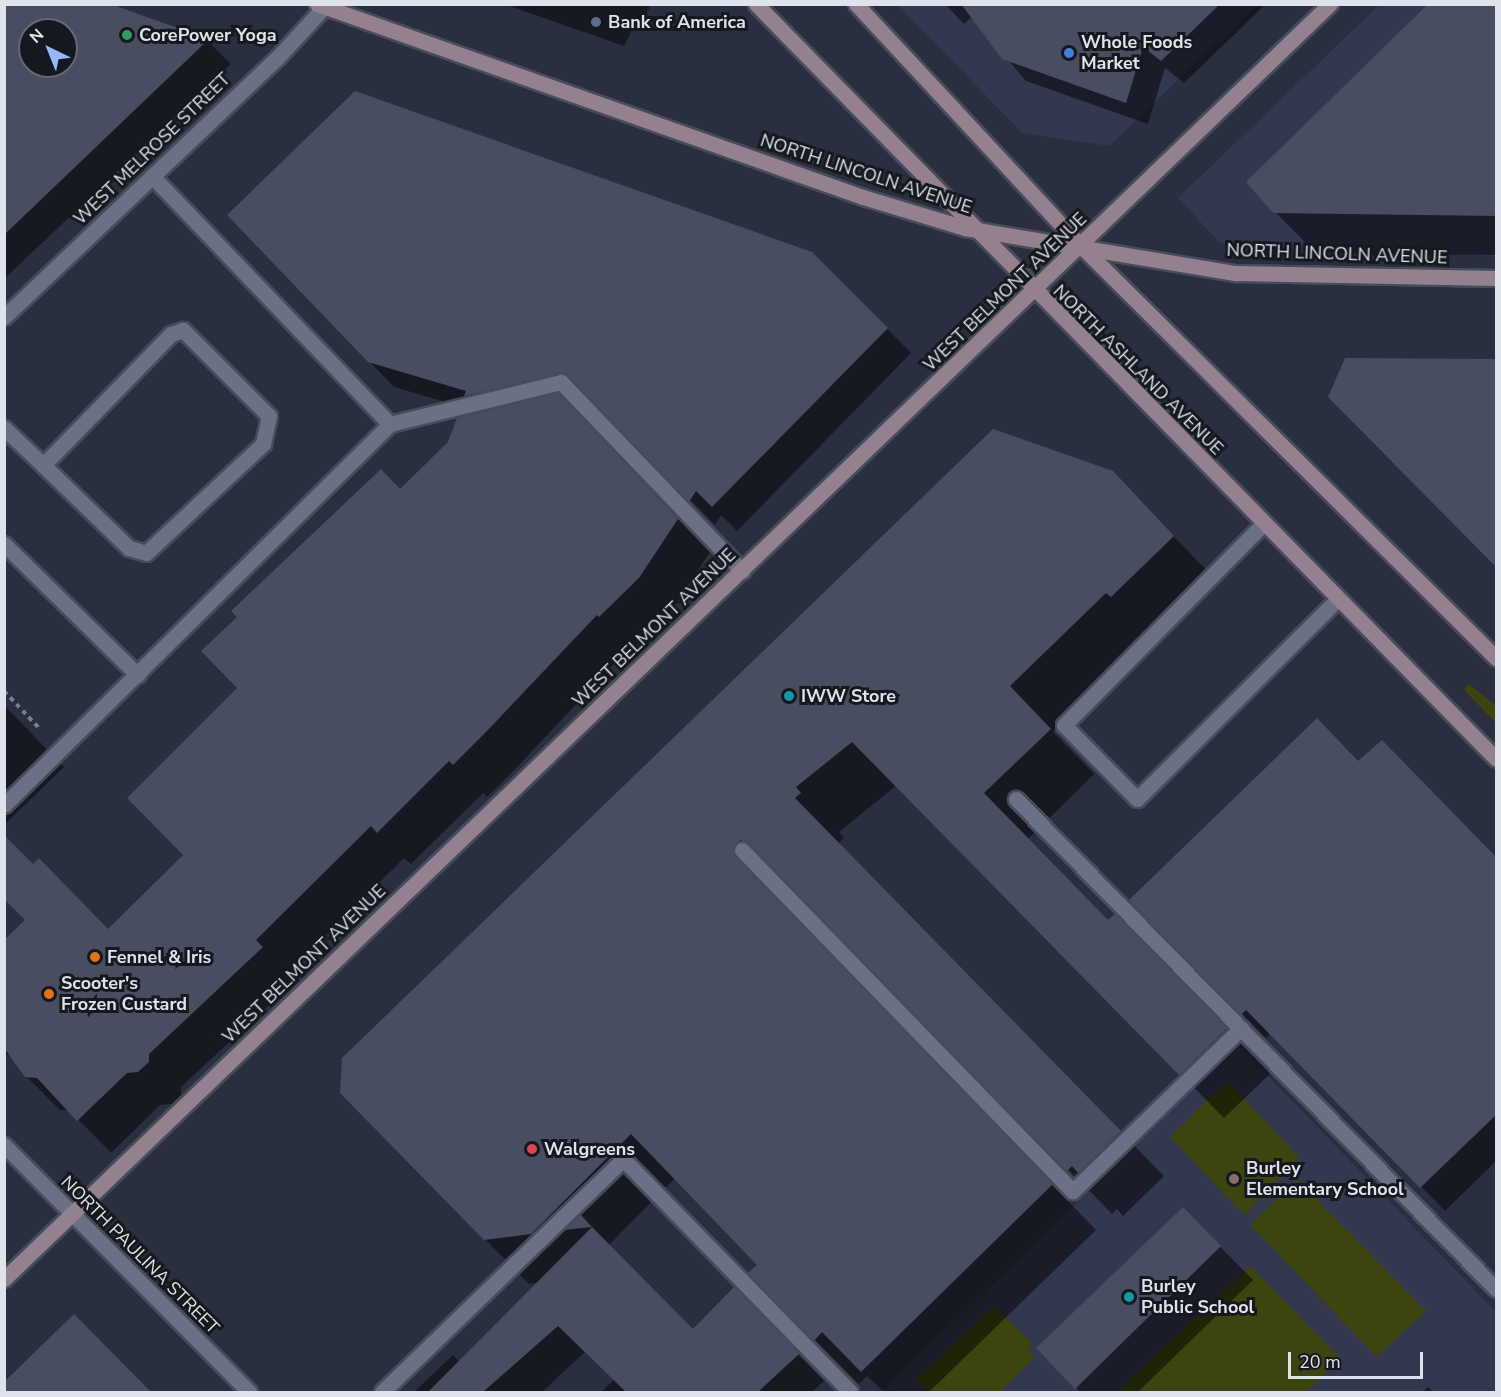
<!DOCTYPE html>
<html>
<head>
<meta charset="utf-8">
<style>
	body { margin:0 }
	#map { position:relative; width:1501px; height:1397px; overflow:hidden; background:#2a2f40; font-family:"Nunito Sans",sans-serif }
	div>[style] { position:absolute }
	.built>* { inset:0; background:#32384e }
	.green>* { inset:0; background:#3c450d }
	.shadow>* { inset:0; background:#0007 }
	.building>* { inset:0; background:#484d5f }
	.path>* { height:4px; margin-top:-2px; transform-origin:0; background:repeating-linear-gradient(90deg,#797e8c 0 4.5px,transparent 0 9px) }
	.roads { filter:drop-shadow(2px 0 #484c5a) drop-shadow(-2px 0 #484c5a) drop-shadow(0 2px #484c5a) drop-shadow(0 -2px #484c5a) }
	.service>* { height:15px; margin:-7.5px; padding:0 7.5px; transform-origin:7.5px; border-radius:7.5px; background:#6b7184 }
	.minor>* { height:15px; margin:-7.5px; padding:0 7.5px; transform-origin:7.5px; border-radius:7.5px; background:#6b7184 }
	.secondary>* { height:15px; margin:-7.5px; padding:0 7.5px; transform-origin:7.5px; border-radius:7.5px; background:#948190 }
	.dots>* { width:16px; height:16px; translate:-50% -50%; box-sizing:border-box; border:3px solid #15181f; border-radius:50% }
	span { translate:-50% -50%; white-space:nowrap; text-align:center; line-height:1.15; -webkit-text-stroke:6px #15181f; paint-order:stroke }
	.poi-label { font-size:18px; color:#dfe3ee; font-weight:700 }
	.left { translate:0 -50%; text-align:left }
	.street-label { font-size:18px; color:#dfe3ee }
	.frame { position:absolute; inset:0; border:6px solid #dfe3ee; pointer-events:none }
	.north { position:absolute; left:18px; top:18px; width:60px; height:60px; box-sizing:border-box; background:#15181f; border:2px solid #666972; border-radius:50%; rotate:317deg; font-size:16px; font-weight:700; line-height:24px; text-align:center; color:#dfe3ee }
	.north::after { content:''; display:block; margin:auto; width:21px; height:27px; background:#94b7fd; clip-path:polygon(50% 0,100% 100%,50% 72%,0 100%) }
	.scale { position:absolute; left:1288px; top:1352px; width:135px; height:27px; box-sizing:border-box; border:3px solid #dfe3ee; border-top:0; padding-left:8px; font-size:18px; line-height:21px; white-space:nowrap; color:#dfe3ee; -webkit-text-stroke:4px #15181f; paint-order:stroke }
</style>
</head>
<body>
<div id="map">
	<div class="built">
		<i style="clip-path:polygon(898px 5px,1256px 5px,1109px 146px,1022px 133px)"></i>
		<i style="clip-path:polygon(1379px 5px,1496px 5px,1496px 256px,1220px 243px,1178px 198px)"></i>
		<i style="clip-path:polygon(1239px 1046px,1496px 1312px,1496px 1392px,881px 1392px)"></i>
	</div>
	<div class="green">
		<i style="clip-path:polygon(1469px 684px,1496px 706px,1496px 723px,1464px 690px)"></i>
		<i style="clip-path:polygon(1227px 1081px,1300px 1158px,1244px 1215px,1170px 1137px)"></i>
		<i style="clip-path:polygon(1297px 1179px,1426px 1311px,1377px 1357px,1250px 1225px)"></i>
		<i style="clip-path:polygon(1250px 1266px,1341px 1359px,1306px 1392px,1117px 1392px)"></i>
		<i style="clip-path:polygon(994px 1306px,1033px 1344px,1027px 1350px,1035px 1357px,1000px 1392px,928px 1392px,916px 1380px)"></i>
	</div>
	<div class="shadow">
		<i style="clip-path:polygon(evenodd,4px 4px,106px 4px,208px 41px,231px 64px,4px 279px,4px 4px,30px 30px,66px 30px,66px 66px,30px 66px,30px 30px)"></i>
		<i style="clip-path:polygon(504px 4px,647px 4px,650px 8px,633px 28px,624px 46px)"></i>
		<i style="clip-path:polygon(945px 4px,1266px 4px,1184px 83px,1165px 68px,1148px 124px,1026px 81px,972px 17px,964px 24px)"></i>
		<i style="clip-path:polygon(1496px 4px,1496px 255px,1316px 253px,1275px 212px)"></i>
		<i style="clip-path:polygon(812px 253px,911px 353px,737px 531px,721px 515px,715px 525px,590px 397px,565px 402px,710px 552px,671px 611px,633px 649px,631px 646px,519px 765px,487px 797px,483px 793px,411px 864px,404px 858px,288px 973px,295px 981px,181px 1087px,181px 1095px,171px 1104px,160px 1105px,111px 1153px,69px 1110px,60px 1110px,26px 1076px,16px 1059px,4px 1053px,4px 942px,27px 920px,33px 866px,108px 931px,185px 855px,239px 688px,400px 491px,483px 413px,394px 387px,369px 361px)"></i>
		<i style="clip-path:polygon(1112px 473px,1217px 581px,1156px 640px,1151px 636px,1053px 732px,1094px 774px,1028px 839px,1109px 922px,1159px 960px,1270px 1074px,1224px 1118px,897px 785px,839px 832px,844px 838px,838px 844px,1164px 1176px,1123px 1216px,1117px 1209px,1112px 1214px,794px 887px,780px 886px,779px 903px,1096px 1230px,929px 1392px,884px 1392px,867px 1376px,859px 1384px,815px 1340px,759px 1265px,675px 1178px,608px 1246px,693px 1331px,761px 1316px,824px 1381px,812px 1392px,601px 1392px,614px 1380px,585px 1352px,542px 1392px,414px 1392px,453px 1355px,460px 1362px,539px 1283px,529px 1284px,341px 1092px)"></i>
		<i style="clip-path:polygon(4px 705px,64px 767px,4px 825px)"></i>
		<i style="clip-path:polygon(1359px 763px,1496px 859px,1496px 1161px,1445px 1211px,1271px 1033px,1266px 1038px,1131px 900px)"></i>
		<i style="clip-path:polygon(1183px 1209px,1253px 1280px,1138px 1392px,1080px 1392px,1038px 1349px)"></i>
		<i style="clip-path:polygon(74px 1316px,149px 1392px,4px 1392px,4px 1384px)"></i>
		<i style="clip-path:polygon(1428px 1387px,1433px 1392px,1422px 1392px)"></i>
	</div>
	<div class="building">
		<i style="clip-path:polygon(evenodd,4px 4px,110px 4px,209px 39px,4px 235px,4px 4px,30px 30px,66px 30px,66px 66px,30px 66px,30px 30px)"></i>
		<i style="clip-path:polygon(961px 4px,1220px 4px,1161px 61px,1143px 47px,1126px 103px,1002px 59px)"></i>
		<i style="clip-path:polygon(1428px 4px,1497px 4px,1497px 216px,1273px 213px,1246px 182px)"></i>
		<i style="clip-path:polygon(355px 91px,812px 252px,888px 328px,712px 507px,696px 491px,689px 502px,564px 373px,464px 396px,466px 391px,368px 362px,227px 215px)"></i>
		<i style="clip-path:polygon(1345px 358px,1497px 359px,1497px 568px,1328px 397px)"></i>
		<i style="clip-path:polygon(558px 393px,678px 519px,639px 578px,599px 617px,597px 615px,486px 732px,453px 765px,449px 761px,377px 833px,371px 826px,256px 940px,263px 947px,149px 1054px,149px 1062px,138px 1072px,127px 1073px,77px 1121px,37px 1078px,25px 1077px,4px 1048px,4px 940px,25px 920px,4px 899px,4px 835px,33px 864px,39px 858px,108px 929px,183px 855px,127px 798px,237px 688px,201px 651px,237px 617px,231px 611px,381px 469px,400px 489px,448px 442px,457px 418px)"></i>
		<i style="clip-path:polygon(993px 429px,1113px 471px,1174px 536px,1111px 597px,1106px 593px,1010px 686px,1051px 729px,984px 793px,1108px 920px,1115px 914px,1227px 1028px,1179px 1075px,852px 742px,796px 787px,801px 793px,795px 798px,1121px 1131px,1078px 1173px,1072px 1166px,1067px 1171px,749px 843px,740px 840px,733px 847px,735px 857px,1053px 1184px,861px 1372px,822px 1332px,814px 1341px,748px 1273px,757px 1265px,631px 1134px,531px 1234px,484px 1240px,340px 1093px,342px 1058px)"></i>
		<i style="clip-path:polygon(1317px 718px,1358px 761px,1382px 740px,1497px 858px,1497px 1114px,1420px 1188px,1246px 1010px,1241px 1015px,1129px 900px)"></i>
		<i style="clip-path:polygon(1183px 1207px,1221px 1246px,1075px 1389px,1036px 1348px)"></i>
		<i style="clip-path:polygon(580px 1214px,592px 1227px,563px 1230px)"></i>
		<i style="clip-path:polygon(592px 1227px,693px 1329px,734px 1287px,799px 1354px,758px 1392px,626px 1392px,558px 1326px,483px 1392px,428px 1392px)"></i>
		<i style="clip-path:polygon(74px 1314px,151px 1392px,4px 1392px,4px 1382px)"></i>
	</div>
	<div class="path">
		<i style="left:4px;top:691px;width:51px;rotate:46.6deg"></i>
	</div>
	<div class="roads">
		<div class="service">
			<i style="left:152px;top:176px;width:344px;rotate:46.2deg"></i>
			<i style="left:4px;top:428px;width:54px;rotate:43.5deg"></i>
			<i style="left:43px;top:465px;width:120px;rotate:44deg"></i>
			<i style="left:129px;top:548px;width:18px;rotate:16deg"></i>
			<i style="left:146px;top:553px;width:160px;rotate:-43deg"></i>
			<i style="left:263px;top:444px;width:29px;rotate:-78deg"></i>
			<i style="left:269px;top:416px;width:122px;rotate:-135deg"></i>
			<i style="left:183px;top:330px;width:13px;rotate:162deg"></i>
			<i style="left:171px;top:334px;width:183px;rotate:134.3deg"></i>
			<i style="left:1263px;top:524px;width:283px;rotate:134.7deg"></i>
			<i style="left:1064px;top:725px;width:104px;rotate:45.4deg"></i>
			<i style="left:1137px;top:799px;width:284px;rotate:-44.9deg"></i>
			<i style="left:4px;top:544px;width:187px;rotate:44.4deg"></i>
			<i style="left:1016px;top:799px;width:686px;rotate:45.59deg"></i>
			<i style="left:4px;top:805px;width:542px;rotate:-44.63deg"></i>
			<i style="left:390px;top:424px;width:176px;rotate:-13.8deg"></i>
			<i style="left:561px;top:382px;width:262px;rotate:46.2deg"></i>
			<i style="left:742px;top:850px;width:475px;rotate:45.9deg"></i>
			<i style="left:1073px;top:1191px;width:234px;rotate:-44.1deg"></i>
			<i style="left:382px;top:1392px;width:335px;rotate:-44deg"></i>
			<i style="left:623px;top:1159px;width:325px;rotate:45.7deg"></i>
		</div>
		<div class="minor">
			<i style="left:4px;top:317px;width:378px;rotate:-43.5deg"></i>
			<i style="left:278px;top:57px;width:68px;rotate:-47.4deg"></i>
			<i style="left:4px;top:1145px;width:348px;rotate:45.2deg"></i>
		</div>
		<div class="secondary">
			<i style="left:317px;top:4px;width:579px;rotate:19.47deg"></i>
			<i style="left:863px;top:197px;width:107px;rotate:16.9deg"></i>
			<i style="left:965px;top:228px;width:274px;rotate:9.5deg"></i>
			<i style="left:1235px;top:273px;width:261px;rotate:1.1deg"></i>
			<i style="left:756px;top:4px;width:1057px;rotate:45.57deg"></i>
			<i style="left:856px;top:4px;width:330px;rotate:47.1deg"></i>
			<i style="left:1081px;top:246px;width:585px;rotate:44.79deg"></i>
			<i style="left:4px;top:1279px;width:1840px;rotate:-43.88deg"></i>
		</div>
	</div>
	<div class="dots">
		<i style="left:596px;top:22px;background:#5c6f8a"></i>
		<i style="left:127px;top:35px;background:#2e9e5b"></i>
		<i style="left:1069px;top:53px;background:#3f7fe0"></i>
		<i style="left:789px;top:696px;background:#0f9aa8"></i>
		<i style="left:95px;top:957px;background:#e8710a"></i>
		<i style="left:49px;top:994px;background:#e8710a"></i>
		<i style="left:532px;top:1149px;background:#e0444e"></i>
		<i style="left:1234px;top:1179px;background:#8d6e63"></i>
		<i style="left:1129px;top:1297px;background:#0f9aa8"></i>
	</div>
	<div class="poi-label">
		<span class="left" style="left:608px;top:22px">Bank of America</span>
		<span class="left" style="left:139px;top:35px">CorePower Yoga</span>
		<span class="left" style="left:1081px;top:53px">Whole Foods<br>Market</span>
		<span class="left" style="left:801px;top:696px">IWW Store</span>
		<span class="left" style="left:107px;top:957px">Fennel &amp; Iris</span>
		<span class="left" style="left:61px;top:994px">Scooter's<br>Frozen Custard</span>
		<span class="left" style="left:544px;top:1149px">Walgreens</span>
		<span class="left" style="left:1246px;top:1179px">Burley<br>Elementary School</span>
		<span class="left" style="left:1141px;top:1297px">Burley<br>Public School</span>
	</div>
	<div class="street-label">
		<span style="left:152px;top:149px;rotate:-44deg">WEST MELROSE STREET</span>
		<span style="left:866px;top:174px;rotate:18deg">NORTH LINCOLN AVENUE</span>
		<span style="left:1337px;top:254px;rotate:2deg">NORTH LINCOLN AVENUE</span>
		<span style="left:1005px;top:292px;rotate:-44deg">WEST BELMONT AVENUE</span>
		<span style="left:1138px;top:370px;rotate:45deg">NORTH ASHLAND AVENUE</span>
		<span style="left:654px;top:628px;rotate:-44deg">WEST BELMONT AVENUE</span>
		<span style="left:304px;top:964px;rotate:-44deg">WEST BELMONT AVENUE</span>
		<span style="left:140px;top:1255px;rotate:45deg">NORTH PAULINA STREET</span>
	</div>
	<div class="frame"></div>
	<div class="north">N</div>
	<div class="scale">20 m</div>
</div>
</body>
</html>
